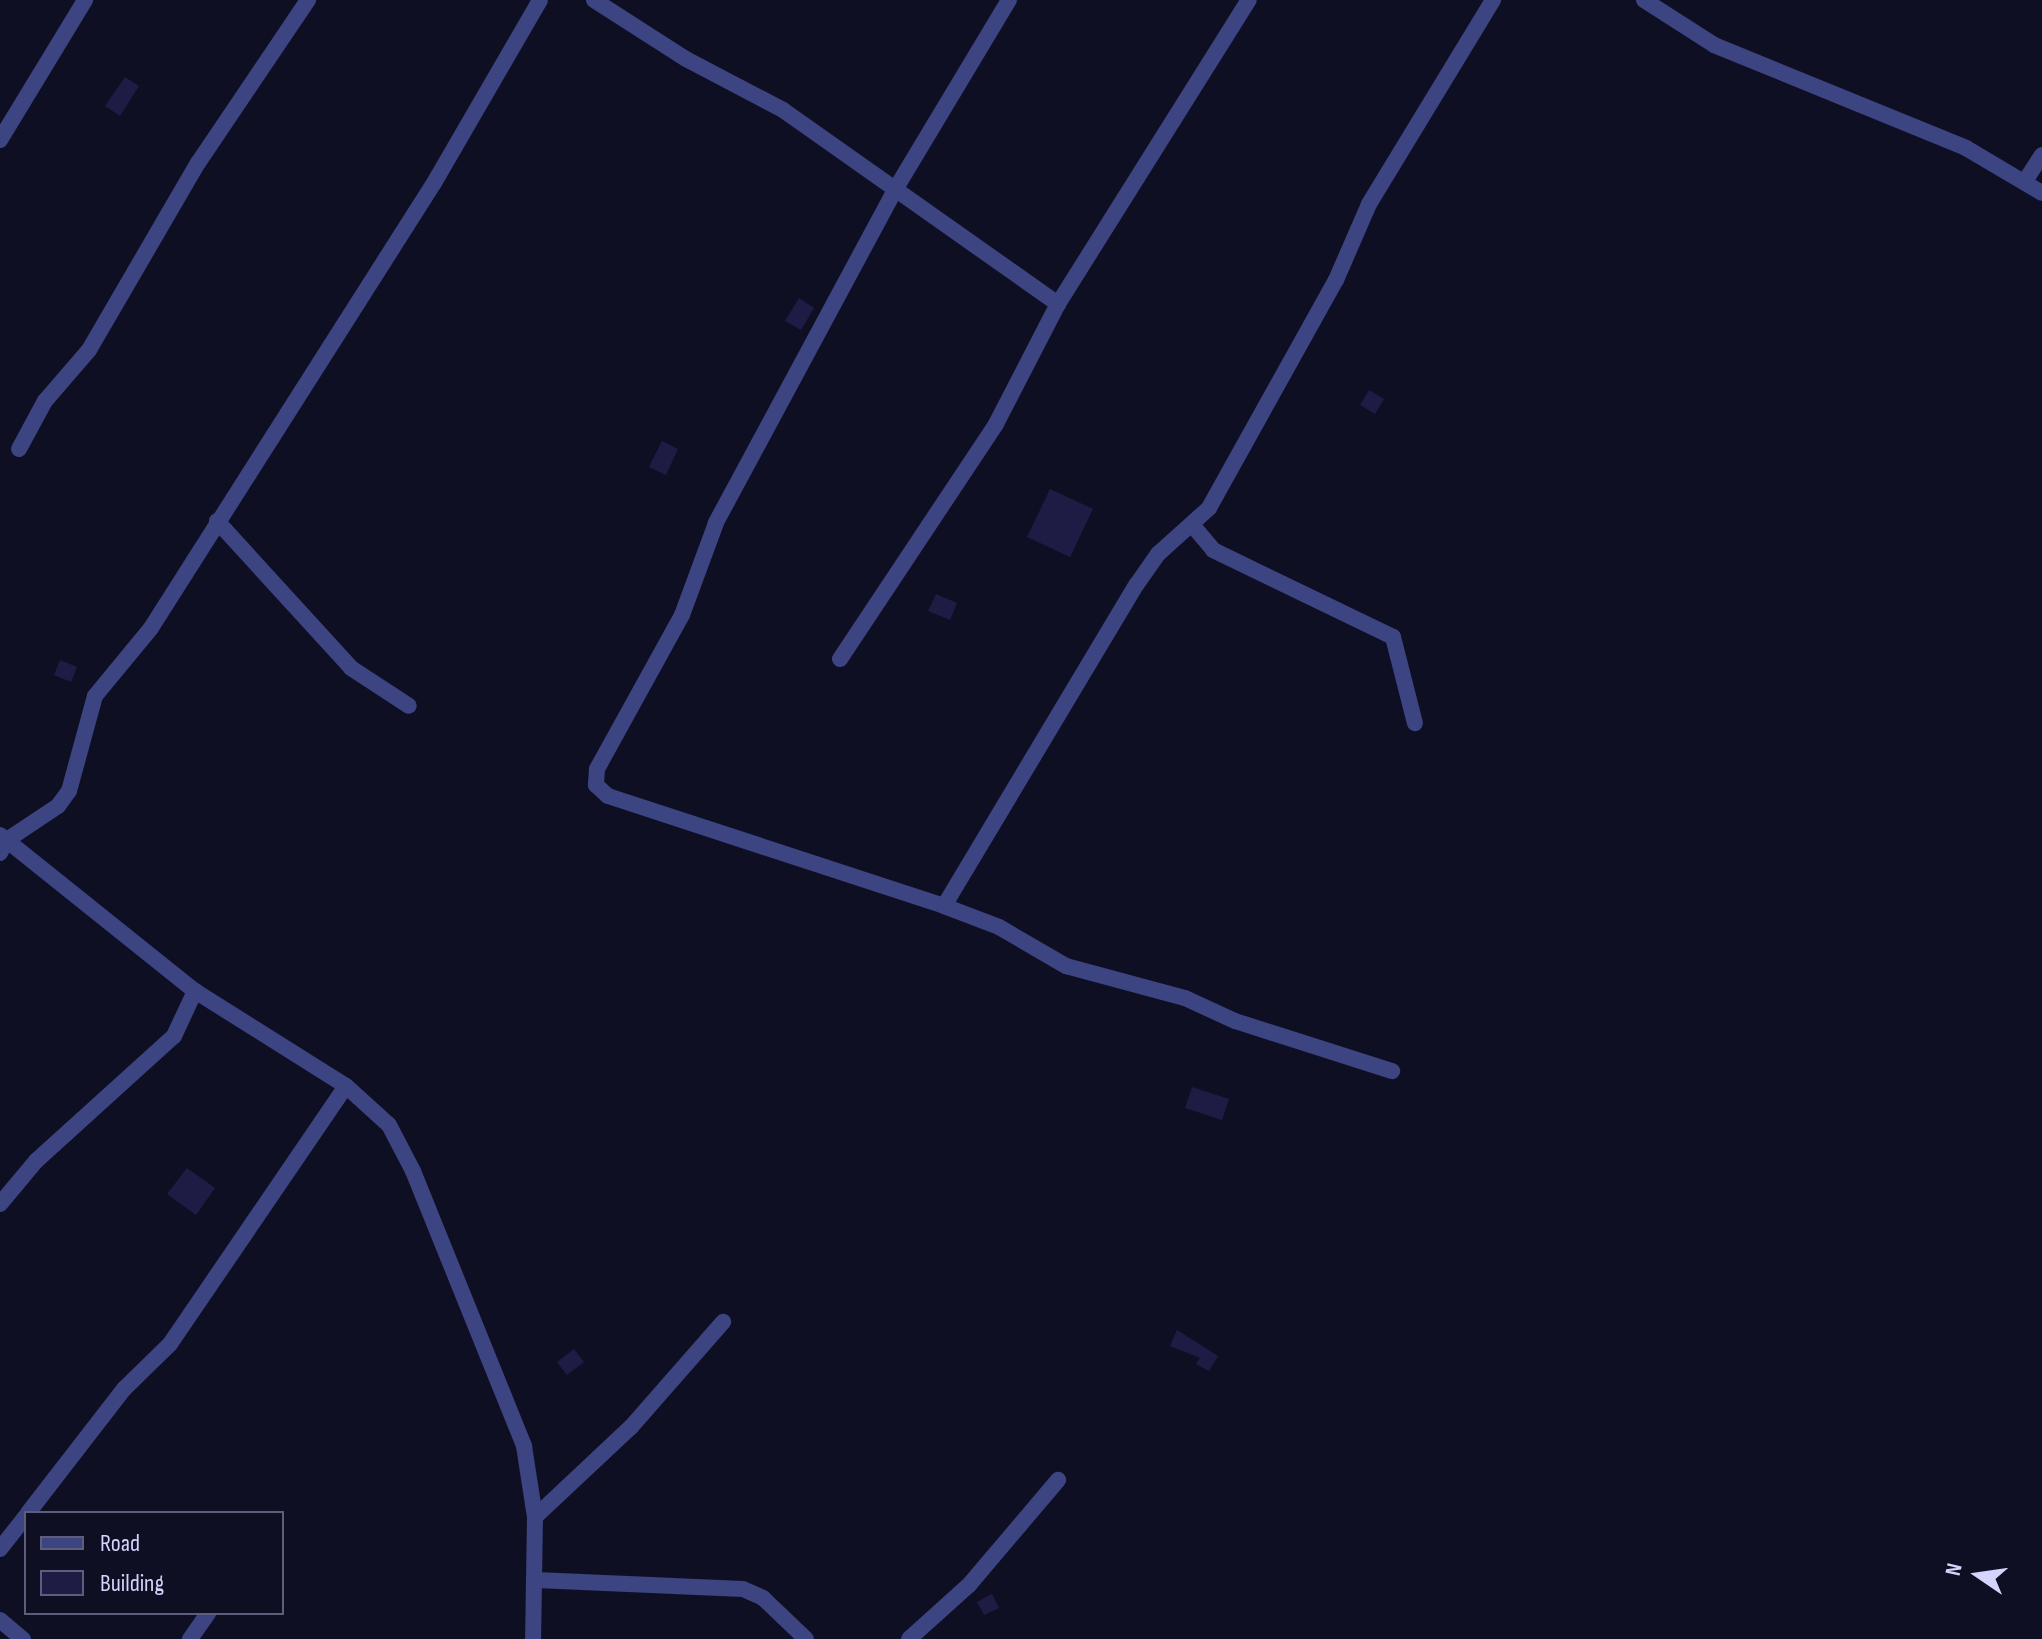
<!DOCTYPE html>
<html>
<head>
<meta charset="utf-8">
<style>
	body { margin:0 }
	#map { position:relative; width:2042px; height:1639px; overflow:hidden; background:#0f0f24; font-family:"Sofia Sans Condensed",sans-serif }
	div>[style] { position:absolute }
	.building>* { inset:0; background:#1e1c44 }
	.minor>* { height:16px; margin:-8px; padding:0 8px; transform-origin:8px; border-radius:8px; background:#3c4481 }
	span { translate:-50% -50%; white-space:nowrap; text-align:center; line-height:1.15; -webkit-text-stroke:6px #0f0f24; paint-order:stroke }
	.legend { position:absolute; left:24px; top:1511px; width:260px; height:104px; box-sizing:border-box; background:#0f0f24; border:2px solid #5d5e7b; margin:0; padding:10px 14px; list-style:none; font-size:24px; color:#d3d5fd }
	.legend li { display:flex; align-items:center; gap:16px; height:40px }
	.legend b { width:40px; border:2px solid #5d5e7b }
	.north { position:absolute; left:1938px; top:1535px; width:80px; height:80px; -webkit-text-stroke:6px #0f0f24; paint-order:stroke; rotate:283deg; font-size:22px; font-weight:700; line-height:32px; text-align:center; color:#d3d5fd }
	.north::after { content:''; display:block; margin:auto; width:28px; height:36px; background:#d3d5fd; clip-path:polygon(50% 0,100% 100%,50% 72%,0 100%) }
</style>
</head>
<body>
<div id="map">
	<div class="building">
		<i style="clip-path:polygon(125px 77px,139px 86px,120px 116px,105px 106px)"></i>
		<i style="clip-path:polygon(799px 298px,814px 308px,801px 330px,785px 321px)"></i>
		<i style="clip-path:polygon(1369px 390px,1384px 399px,1375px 414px,1360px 405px)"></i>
		<i style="clip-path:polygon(662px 441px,678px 449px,666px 475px,649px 467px)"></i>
		<i style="clip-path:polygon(1050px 489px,1093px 509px,1070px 557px,1027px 537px)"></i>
		<i style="clip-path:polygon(936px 594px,957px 603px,950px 620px,928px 611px)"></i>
		<i style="clip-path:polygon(60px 660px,77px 667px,71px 682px,54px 675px)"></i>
		<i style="clip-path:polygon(1192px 1087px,1229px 1099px,1222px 1120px,1185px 1108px)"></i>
		<i style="clip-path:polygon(187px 1168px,215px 1188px,196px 1215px,167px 1194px)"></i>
		<i style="clip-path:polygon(1177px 1330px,1218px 1356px,1209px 1371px,1196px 1364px,1200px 1358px,1170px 1346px)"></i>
		<i style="clip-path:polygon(574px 1349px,584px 1362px,567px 1375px,557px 1362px)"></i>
		<i style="clip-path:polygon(992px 1594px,999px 1608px,984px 1615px,977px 1602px)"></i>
	</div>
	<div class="minor">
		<i style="left:594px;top:0;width:109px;rotate:32.7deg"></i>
		<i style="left:686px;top:59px;width:110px;rotate:27.7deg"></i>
		<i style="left:783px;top:110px;width:337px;rotate:35.2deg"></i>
		<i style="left:1009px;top:0;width:222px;rotate:121deg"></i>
		<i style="left:895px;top:190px;width:378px;rotate:118.3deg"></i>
		<i style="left:716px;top:523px;width:98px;rotate:110.3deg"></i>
		<i style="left:682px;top:615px;width:176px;rotate:118.9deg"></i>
		<i style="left:597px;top:769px;width:16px;rotate:94deg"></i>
		<i style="left:596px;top:785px;width:16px;rotate:43deg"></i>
		<i style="left:608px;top:796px;width:354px;rotate:18.1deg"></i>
		<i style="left:944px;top:906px;width:59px;rotate:20.9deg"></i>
		<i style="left:999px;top:927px;width:78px;rotate:30.2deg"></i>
		<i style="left:1066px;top:966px;width:123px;rotate:15.1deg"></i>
		<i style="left:1185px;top:998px;width:55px;rotate:24.7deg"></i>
		<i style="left:1235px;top:1021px;width:165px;rotate:17.7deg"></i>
		<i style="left:1644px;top:0;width:83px;rotate:32.7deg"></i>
		<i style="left:1714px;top:45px;width:272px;rotate:22.2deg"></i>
		<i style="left:1966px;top:148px;width:88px;rotate:30.6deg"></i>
		<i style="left:0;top:140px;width:164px;rotate:-58.7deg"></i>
		<i style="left:2025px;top:181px;width:31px;rotate:-57deg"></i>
		<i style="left:19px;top:449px;width:55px;rotate:-61.6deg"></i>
		<i style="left:45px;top:401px;width:67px;rotate:-49.2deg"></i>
		<i style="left:89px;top:350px;width:216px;rotate:-59.8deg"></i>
		<i style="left:198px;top:163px;width:197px;rotate:-56deg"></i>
		<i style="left:217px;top:521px;width:199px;rotate:47.6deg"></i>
		<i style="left:351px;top:668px;width:69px;rotate:33.2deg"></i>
		<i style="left:1194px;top:527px;width:30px;rotate:50deg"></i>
		<i style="left:1213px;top:550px;width:200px;rotate:25.8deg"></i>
		<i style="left:1393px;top:637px;width:89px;rotate:75.7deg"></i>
		<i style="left:840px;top:659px;width:282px;rotate:-56.4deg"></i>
		<i style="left:996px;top:424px;width:135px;rotate:-62.7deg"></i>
		<i style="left:1058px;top:304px;width:359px;rotate:-57.9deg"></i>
		<i style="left:0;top:835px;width:250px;rotate:38.7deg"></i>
		<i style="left:195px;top:991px;width:178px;rotate:32.2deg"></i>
		<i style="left:346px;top:1086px;width:58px;rotate:42.2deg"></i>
		<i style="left:389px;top:1125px;width:52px;rotate:62.4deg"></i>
		<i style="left:413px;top:1171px;width:297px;rotate:68deg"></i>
		<i style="left:524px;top:1446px;width:72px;rotate:81.2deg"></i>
		<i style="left:535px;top:1517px;width:122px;rotate:90.9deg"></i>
		<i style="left:0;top:853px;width:15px;rotate:-62deg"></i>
		<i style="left:7px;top:840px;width:61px;rotate:-33.7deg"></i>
		<i style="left:58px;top:806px;width:19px;rotate:-54deg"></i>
		<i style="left:69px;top:791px;width:98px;rotate:-74.7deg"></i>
		<i style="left:95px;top:696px;width:88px;rotate:-50.5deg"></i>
		<i style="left:151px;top:628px;width:527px;rotate:-57.55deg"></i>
		<i style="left:434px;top:183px;width:211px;rotate:-59.9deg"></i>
		<i style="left:944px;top:906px;width:375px;rotate:-59.1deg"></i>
		<i style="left:1137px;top:584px;width:37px;rotate:-55deg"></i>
		<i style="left:1158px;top:554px;width:69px;rotate:-42deg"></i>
		<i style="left:1209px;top:508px;width:261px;rotate:-60.9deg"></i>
		<i style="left:1336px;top:280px;width:83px;rotate:-66.5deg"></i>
		<i style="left:1369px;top:204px;width:239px;rotate:-58.7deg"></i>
		<i style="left:0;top:1204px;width:56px;rotate:-50.1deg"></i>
		<i style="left:36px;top:1161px;width:186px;rotate:-42.2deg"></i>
		<i style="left:174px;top:1036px;width:50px;rotate:-65deg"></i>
		<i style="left:28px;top:1513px;width:157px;rotate:-52.3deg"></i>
		<i style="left:124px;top:1389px;width:64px;rotate:-44.4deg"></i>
		<i style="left:170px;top:1344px;width:312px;rotate:-55.7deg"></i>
		<i style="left:535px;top:1517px;width:132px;rotate:-43.2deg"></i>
		<i style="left:631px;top:1427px;width:140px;rotate:-48.8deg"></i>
		<i style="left:0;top:1549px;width:42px;rotate:-51.8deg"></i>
		<i style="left:536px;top:1580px;width:207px;rotate:2.5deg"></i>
		<i style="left:743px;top:1589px;width:22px;rotate:24deg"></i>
		<i style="left:763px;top:1598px;width:59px;rotate:43.6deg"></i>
		<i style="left:0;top:1620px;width:30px;rotate:40deg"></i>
		<i style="left:190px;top:1639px;width:32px;rotate:-55deg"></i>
		<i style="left:909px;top:1639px;width:81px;rotate:-42deg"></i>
		<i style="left:969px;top:1585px;width:138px;rotate:-49.7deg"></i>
	</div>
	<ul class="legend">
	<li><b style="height:10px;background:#3c4481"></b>Road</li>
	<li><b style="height:22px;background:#1e1c44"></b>Building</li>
	</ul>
	<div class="north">N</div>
</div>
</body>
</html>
